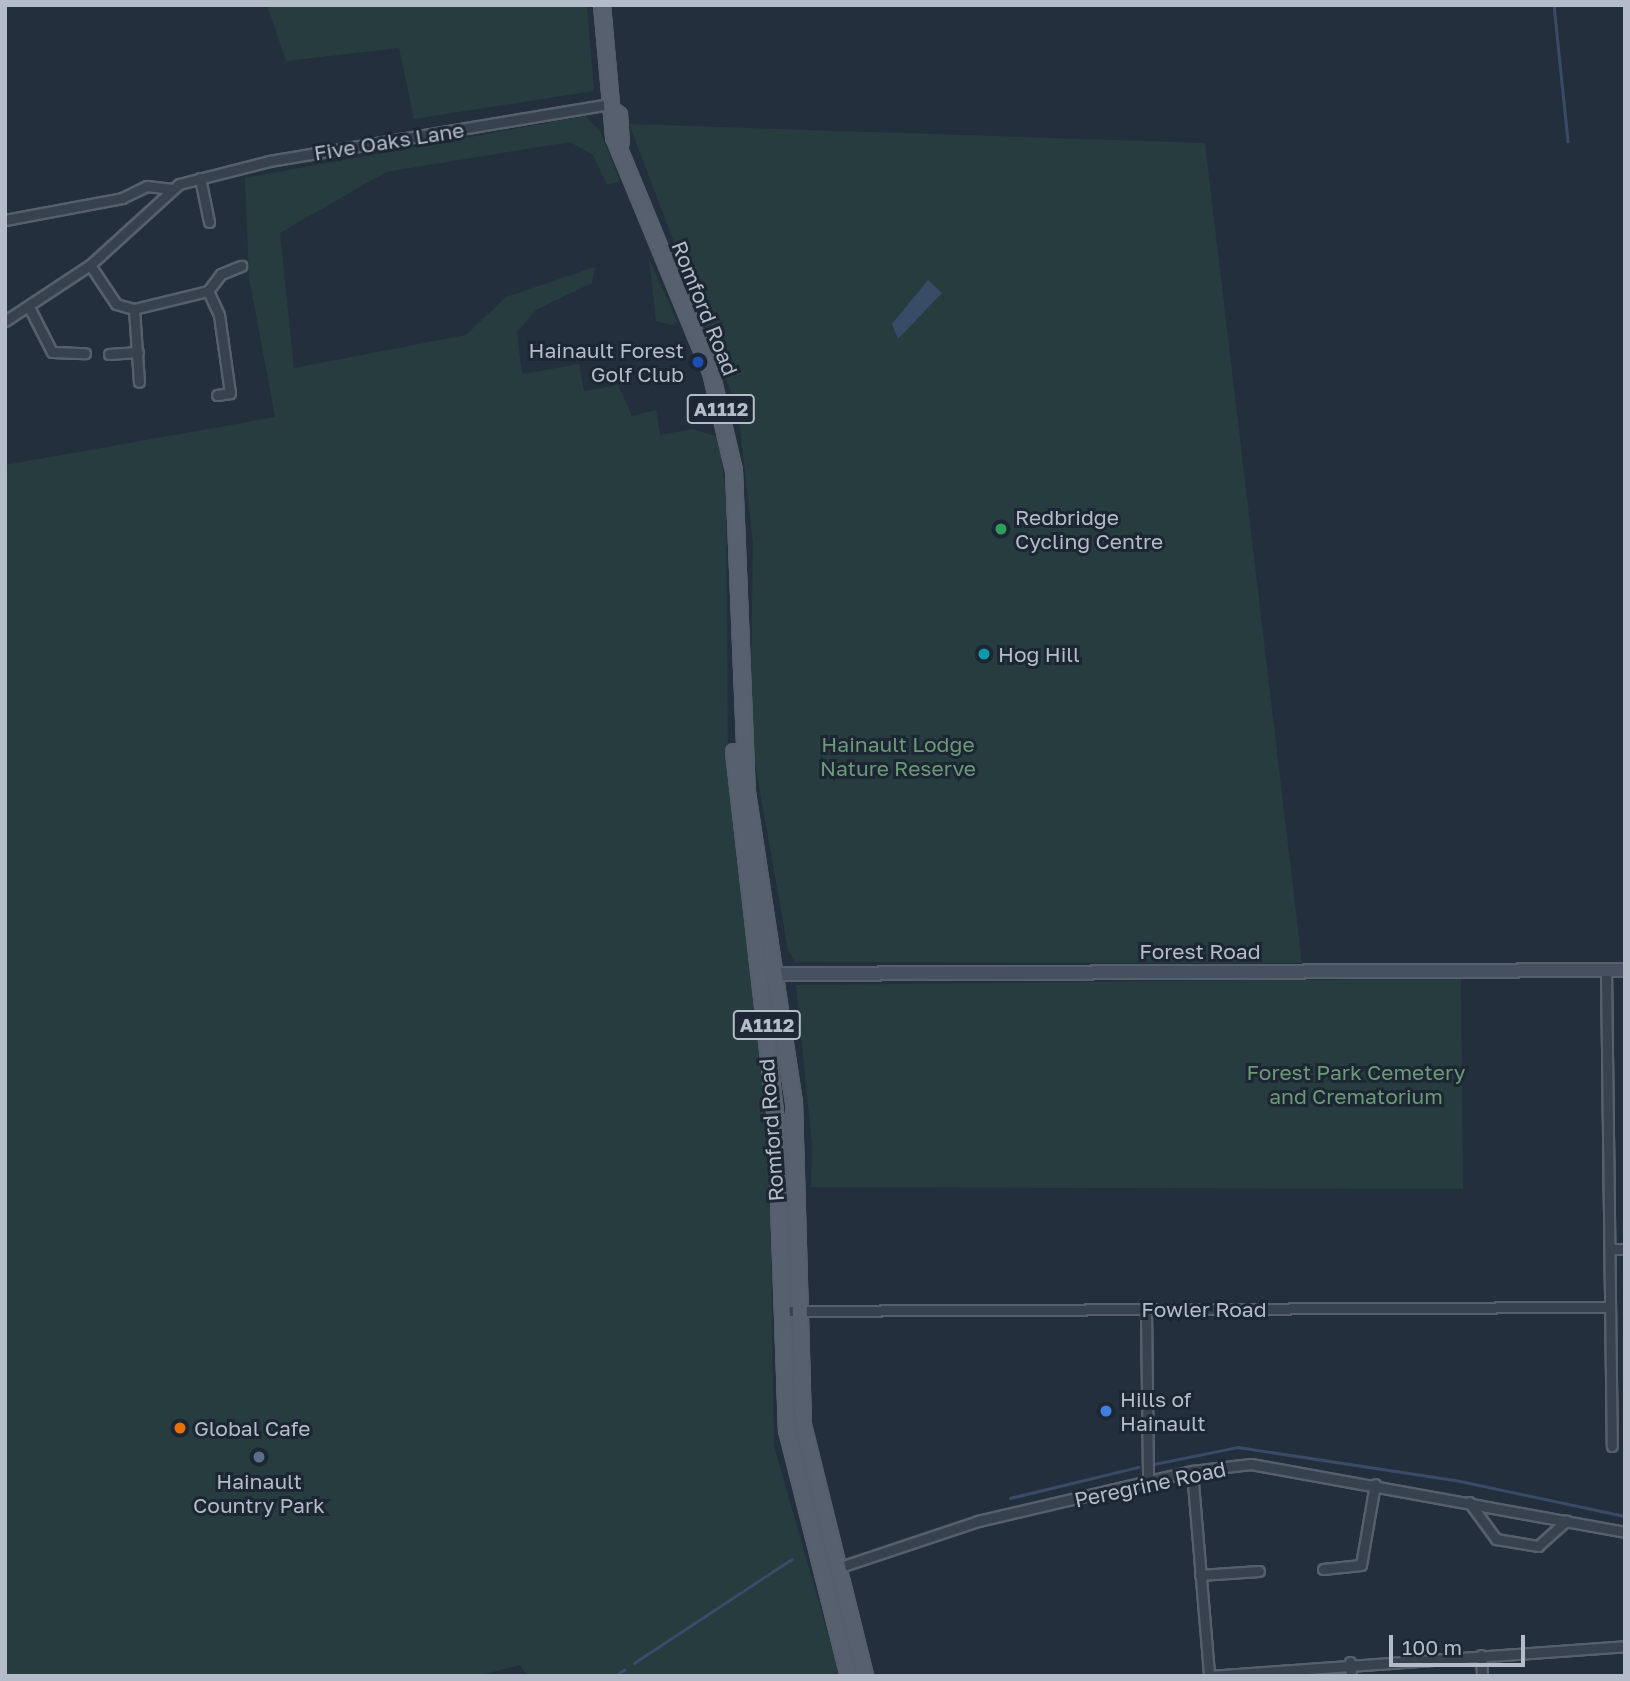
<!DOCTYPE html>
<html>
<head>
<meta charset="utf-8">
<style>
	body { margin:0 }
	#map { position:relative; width:1630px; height:1681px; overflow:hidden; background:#242f3e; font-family:"Golos Text",sans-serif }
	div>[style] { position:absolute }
	.green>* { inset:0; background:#263c3f }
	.water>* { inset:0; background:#394c67 }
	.stream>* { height:2.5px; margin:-1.25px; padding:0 1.25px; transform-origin:1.25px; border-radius:1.25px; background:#394c67 }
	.roads { filter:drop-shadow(2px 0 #565f6c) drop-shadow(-2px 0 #565f6c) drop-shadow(0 2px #565f6c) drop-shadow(0 -2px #565f6c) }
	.street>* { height:9px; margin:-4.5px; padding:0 4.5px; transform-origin:4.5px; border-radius:4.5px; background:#38414e }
	.secondary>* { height:12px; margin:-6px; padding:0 6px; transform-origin:6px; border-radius:6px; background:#465061 }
	.primary>* { height:14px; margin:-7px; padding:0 7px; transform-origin:7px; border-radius:7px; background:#56606e }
	.dots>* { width:19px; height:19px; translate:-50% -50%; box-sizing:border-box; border:4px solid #1d2633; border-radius:50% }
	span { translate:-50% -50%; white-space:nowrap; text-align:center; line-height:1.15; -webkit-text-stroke:6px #1d2633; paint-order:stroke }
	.shield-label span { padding:2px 5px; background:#1d2633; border:2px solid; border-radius:5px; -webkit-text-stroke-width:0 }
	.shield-label { font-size:19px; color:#b4bcc9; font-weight:700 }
	.street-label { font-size:21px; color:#b4bcc9 }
	.poi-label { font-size:21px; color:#b4bcc9 }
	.right { translate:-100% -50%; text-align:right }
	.left { translate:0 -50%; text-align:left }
	.park-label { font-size:21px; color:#6b9a76 }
	.frame { position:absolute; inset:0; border:7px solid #b4bcc9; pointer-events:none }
	.scale { position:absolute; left:1389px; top:1635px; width:136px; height:32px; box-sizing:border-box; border:4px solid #b4bcc9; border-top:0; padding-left:9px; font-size:21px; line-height:24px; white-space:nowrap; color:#b4bcc9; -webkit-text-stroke:5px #1d2633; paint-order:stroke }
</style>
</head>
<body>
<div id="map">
	<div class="green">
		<i style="clip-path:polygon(267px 5px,587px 5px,594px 91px,414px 119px,399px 48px,286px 61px)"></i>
		<i style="clip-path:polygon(585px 116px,600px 131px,620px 181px,607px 185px,593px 155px,570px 142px,386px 172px,280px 233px,294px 368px,466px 335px,506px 297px,595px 267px,592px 283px,536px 310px,517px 332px,522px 374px,579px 364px,584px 391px,618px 385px,632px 416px,656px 410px,660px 435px,692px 429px,719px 437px,726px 495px,728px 765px,769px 1112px,774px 1446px,840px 1676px,527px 1676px,520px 1665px,477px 1676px,5px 1676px,5px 465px,275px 417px,249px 277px,245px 178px)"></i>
		<i style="clip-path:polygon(629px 124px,1205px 143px,1302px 963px,795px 962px,788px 950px,750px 735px,753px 544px,738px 410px)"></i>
		<i style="clip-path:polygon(649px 259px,677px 321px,672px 325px,656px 321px)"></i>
		<i style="clip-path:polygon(1461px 978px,1463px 1189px,811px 1187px,812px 1145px,796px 985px)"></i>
	</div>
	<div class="water">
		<i style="clip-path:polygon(928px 280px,942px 293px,898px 339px,892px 324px)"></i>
	</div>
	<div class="stream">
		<i style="left:1554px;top:5px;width:137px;rotate:84.1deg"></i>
		<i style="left:1154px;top:1464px;width:86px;rotate:-11.4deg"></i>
		<i style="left:1238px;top:1447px;width:225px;rotate:8.7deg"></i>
		<i style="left:1460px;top:1481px;width:169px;rotate:12deg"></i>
		<i style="left:1010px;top:1498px;width:132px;rotate:-13.6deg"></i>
		<i style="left:634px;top:1663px;width:189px;rotate:-33.4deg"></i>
		<i style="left:615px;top:1676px;width:11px;rotate:-34deg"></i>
	</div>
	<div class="roads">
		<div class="street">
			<i style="left:200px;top:178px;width:45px;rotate:78.4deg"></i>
			<i style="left:5px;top:220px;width:119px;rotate:-10.6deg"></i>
			<i style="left:122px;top:198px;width:28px;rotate:-26deg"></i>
			<i style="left:147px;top:186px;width:23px;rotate:7deg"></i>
			<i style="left:90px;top:265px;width:47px;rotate:56.3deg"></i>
			<i style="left:116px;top:304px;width:19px;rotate:16deg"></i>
			<i style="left:134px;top:309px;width:76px;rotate:-13.7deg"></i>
			<i style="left:208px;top:291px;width:21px;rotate:-53deg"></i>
			<i style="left:221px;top:274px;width:22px;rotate:-22deg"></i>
			<i style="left:208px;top:291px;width:26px;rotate:65deg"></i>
			<i style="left:219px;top:315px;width:79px;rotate:82deg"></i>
			<i style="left:230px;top:393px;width:13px;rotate:171deg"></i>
			<i style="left:30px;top:309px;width:48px;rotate:62.9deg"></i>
			<i style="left:52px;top:352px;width:33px;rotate:2deg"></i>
			<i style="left:134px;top:309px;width:73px;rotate:86.1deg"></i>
			<i style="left:5px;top:321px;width:102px;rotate:-33.4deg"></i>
			<i style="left:90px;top:265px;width:120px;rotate:-42.3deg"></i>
			<i style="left:179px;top:184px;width:93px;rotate:-14.3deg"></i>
			<i style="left:269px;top:161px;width:347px;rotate:-9.5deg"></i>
			<i style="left:109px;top:354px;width:29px;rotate:-4deg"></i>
			<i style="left:1606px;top:969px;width:477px;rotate:89.3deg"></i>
			<i style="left:1613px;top:1249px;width:12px"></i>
			<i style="left:1146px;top:1310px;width:172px;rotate:89.3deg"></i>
			<i style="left:780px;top:1311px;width:830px;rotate:-0.28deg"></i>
			<i style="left:1192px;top:1471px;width:203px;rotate:85.2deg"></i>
			<i style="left:1469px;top:1502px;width:46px;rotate:53.9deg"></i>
			<i style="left:1496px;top:1539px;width:43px;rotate:9.5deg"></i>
			<i style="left:1538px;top:1546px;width:38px;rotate:-42deg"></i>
			<i style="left:837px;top:1568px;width:149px;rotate:-18.4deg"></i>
			<i style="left:978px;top:1521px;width:220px;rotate:-13.2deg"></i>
			<i style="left:1192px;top:1471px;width:59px;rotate:-6.8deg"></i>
			<i style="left:1251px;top:1464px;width:380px;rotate:10.3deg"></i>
			<i style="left:1323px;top:1569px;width:38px;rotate:-6deg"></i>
			<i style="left:1361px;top:1565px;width:82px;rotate:-80.2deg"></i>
			<i style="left:1200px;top:1575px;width:59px;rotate:-3.9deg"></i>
			<i style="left:1481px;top:1655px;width:21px;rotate:87deg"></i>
			<i style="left:1350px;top:1662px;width:14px;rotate:86deg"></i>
			<i style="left:1209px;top:1676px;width:417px;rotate:-4.1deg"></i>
		</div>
		<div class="secondary">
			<i style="left:776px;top:974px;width:849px;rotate:-0.27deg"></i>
		</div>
		<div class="primary">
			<i style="left:602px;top:5px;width:133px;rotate:84.8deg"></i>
			<i style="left:614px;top:137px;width:254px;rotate:67.6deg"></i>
			<i style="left:711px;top:372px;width:102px;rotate:76.9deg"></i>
			<i style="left:734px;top:471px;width:321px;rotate:87.7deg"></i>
			<i style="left:747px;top:792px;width:314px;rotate:81.4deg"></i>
			<i style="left:794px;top:1102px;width:323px;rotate:88.4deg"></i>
			<i style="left:803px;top:1425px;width:259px;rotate:76.1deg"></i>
			<i style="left:612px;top:110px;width:9px;rotate:36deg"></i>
			<i style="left:619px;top:115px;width:27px;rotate:86deg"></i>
			<i style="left:734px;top:752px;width:368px;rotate:83.5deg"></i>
			<i style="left:776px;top:1118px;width:312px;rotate:88deg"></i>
			<i style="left:787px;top:1430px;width:254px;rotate:75.9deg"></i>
		</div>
	</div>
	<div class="dots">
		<i style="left:698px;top:362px;background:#1a4fb4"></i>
		<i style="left:1001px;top:529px;background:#2e9e5b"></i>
		<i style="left:984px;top:654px;background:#0f9aa8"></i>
		<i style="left:1106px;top:1411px;background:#3f7fe0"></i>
		<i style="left:180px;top:1428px;background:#e8710a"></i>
		<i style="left:259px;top:1457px;background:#5c6f8a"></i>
	</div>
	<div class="shield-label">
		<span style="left:721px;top:409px">A1112</span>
		<span style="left:767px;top:1025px">A1112</span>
	</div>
	<div class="street-label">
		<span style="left:389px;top:141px;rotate:-9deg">Five Oaks Lane</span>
		<span style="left:705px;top:308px;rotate:68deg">Romford Road</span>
		<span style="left:1200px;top:951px">Forest Road</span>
		<span style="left:771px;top:1130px;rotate:-94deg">Romford Road</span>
		<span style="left:1204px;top:1309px">Fowler Road</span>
		<span style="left:1150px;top:1484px;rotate:-12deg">Peregrine Road</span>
	</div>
	<div class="poi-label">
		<span class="right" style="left:684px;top:362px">Hainault Forest<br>Golf Club</span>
		<span class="left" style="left:1015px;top:529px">Redbridge<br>Cycling Centre</span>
		<span class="left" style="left:998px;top:654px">Hog Hill</span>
		<span class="left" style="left:1120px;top:1411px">Hills of<br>Hainault</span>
		<span class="left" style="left:194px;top:1428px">Global Cafe</span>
		<span style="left:259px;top:1493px">Hainault<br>Country Park</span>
	</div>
	<div class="park-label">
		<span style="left:898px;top:756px">Hainault Lodge<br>Nature Reserve</span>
		<span style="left:1356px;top:1084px">Forest Park Cemetery<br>and Crematorium</span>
	</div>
	<div class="frame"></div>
	<div class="scale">100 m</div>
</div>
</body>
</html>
